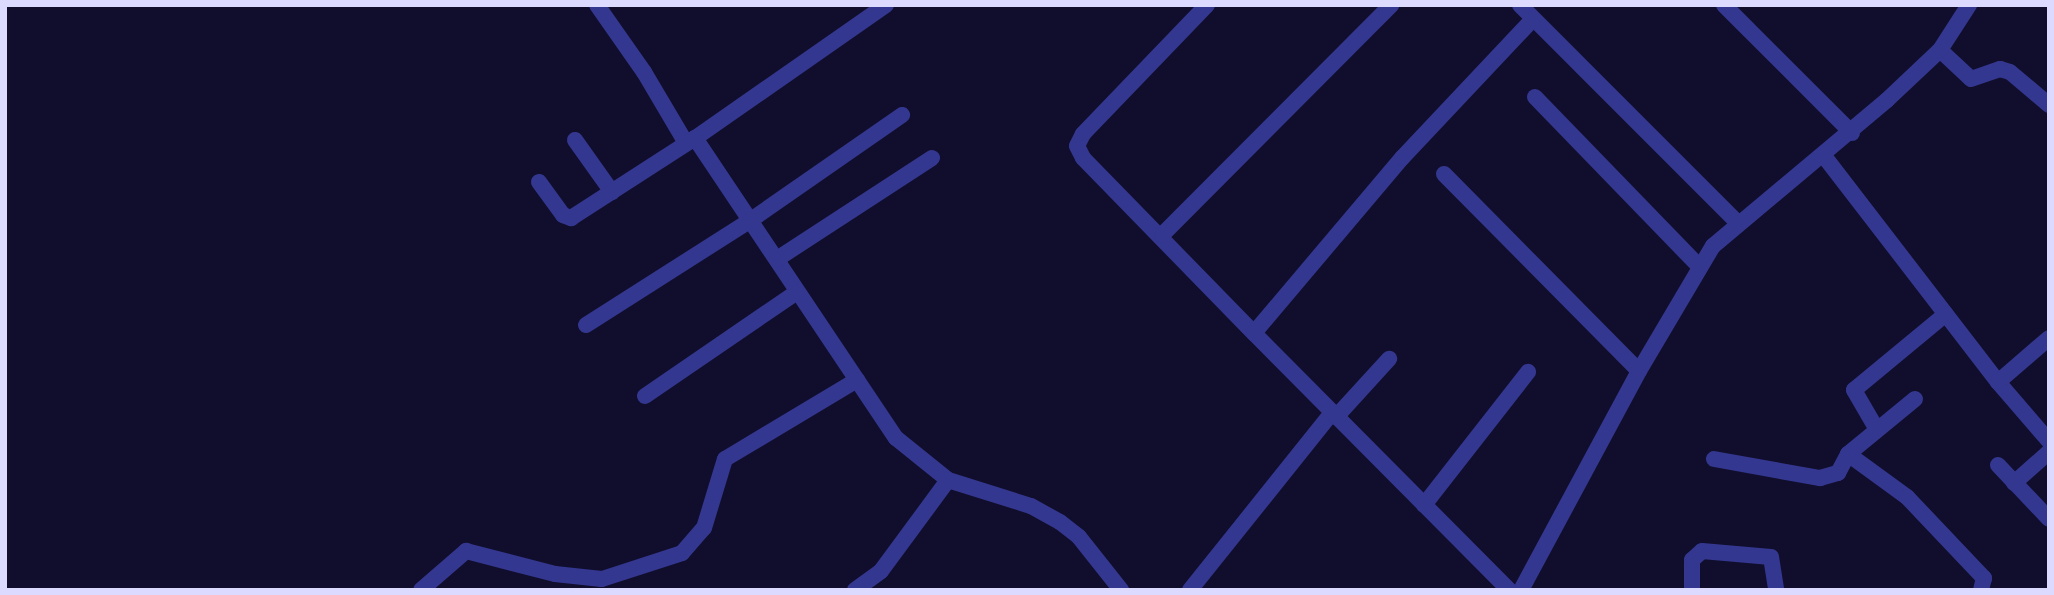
<!DOCTYPE html>
<html>
<head>
<meta charset="utf-8">
<style>
	body { margin:0 }
	#map { position:relative; width:2054px; height:595px; overflow:hidden; background:#110e2d; font-family:Montserrat,sans-serif }
	div>[style] { position:absolute }
	.minor>* { height:16px; margin:-8px; padding:0 8px; transform-origin:8px; border-radius:8px; background:#343790 }
	span { translate:-50% -50%; white-space:nowrap; text-align:center; line-height:1.15; -webkit-text-stroke:6px #110e2d; paint-order:stroke }
	.frame { position:absolute; inset:0; border:7px solid #dcdaff; pointer-events:none }
</style>
</head>
<body>
<div id="map">
	<div class="minor">
		<i style="left:597px;top:5px;width:82px;rotate:55deg"></i>
		<i style="left:644px;top:72px;width:82px;rotate:59.4deg"></i>
		<i style="left:886px;top:5px;width:233px;rotate:145.1deg"></i>
		<i style="left:695px;top:138px;width:361px;rotate:56.2deg"></i>
		<i style="left:896px;top:438px;width:67px;rotate:38.9deg"></i>
		<i style="left:948px;top:480px;width:87px;rotate:17.4deg"></i>
		<i style="left:1031px;top:506px;width:33px;rotate:29deg"></i>
		<i style="left:1060px;top:522px;width:24px;rotate:38deg"></i>
		<i style="left:1079px;top:537px;width:68px;rotate:51.6deg"></i>
		<i style="left:1207px;top:5px;width:179px;rotate:133.9deg"></i>
		<i style="left:1083px;top:134px;width:13px;rotate:117deg"></i>
		<i style="left:1077px;top:146px;width:13px;rotate:63deg"></i>
		<i style="left:1083px;top:158px;width:245px;rotate:45.7deg"></i>
		<i style="left:1520px;top:5px;width:308px;rotate:45deg"></i>
		<i style="left:1724px;top:5px;width:181px;rotate:45deg"></i>
		<i style="left:1940px;top:50px;width:42px;rotate:43.1deg"></i>
		<i style="left:1971px;top:79px;width:31px;rotate:-19deg"></i>
		<i style="left:2000px;top:69px;width:10px;rotate:17deg"></i>
		<i style="left:2010px;top:72px;width:51px;rotate:40.2deg"></i>
		<i style="left:1535px;top:97px;width:234px;rotate:45.9deg"></i>
		<i style="left:575px;top:140px;width:64px;rotate:54.6deg"></i>
		<i style="left:1824px;top:156px;width:285px;rotate:52.4deg"></i>
		<i style="left:1998px;top:382px;width:78px;rotate:49.2deg"></i>
		<i style="left:1444px;top:174px;width:277px;rotate:45.3deg"></i>
		<i style="left:1639px;top:371px;width:249px;rotate:118.3deg"></i>
		<i style="left:539px;top:182px;width:41px;rotate:54deg"></i>
		<i style="left:563px;top:215px;width:9px;rotate:21deg"></i>
		<i style="left:571px;top:218px;width:148px;rotate:-32.8deg"></i>
		<i style="left:1162px;top:235px;width:325px;rotate:-45.1deg"></i>
		<i style="left:777px;top:259px;width:185px;rotate:-33.1deg"></i>
		<i style="left:586px;top:325px;width:196px;rotate:-32.5deg"></i>
		<i style="left:751px;top:220px;width:184px;rotate:-34.8deg"></i>
		<i style="left:1639px;top:371px;width:145px;rotate:-59.4deg"></i>
		<i style="left:1713px;top:246px;width:227px;rotate:-40deg"></i>
		<i style="left:1887px;top:100px;width:73px;rotate:-43.3deg"></i>
		<i style="left:1940px;top:50px;width:54px;rotate:-57.2deg"></i>
		<i style="left:1998px;top:382px;width:67px;rotate:-40.8deg"></i>
		<i style="left:645px;top:396px;width:184px;rotate:-34.4deg"></i>
		<i style="left:1915px;top:399px;width:87px;rotate:140.6deg"></i>
		<i style="left:1848px;top:454px;width:73px;rotate:36.1deg"></i>
		<i style="left:1907px;top:497px;width:112px;rotate:46.5deg"></i>
		<i style="left:1984px;top:578px;width:12px;rotate:104deg"></i>
		<i style="left:1336px;top:417px;width:79px;rotate:-47.6deg"></i>
		<i style="left:1876px;top:428px;width:44px;rotate:-120.1deg"></i>
		<i style="left:1854px;top:390px;width:119px;rotate:-39.6deg"></i>
		<i style="left:1714px;top:459px;width:108px;rotate:10.2deg"></i>
		<i style="left:1820px;top:478px;width:19px;rotate:-16deg"></i>
		<i style="left:1838px;top:473px;width:21px;rotate:-62deg"></i>
		<i style="left:1998px;top:465px;width:74px;rotate:46.6deg"></i>
		<i style="left:2014px;top:483px;width:47px;rotate:-41.5deg"></i>
		<i style="left:1424px;top:505px;width:169px;rotate:-52deg"></i>
		<i style="left:421px;top:590px;width:60px;rotate:-40.9deg"></i>
		<i style="left:466px;top:551px;width:92px;rotate:14.5deg"></i>
		<i style="left:555px;top:574px;width:47px;rotate:6.1deg"></i>
		<i style="left:602px;top:579px;width:84px;rotate:-18deg"></i>
		<i style="left:682px;top:553px;width:33px;rotate:-49deg"></i>
		<i style="left:704px;top:528px;width:72px;rotate:-73.1deg"></i>
		<i style="left:725px;top:459px;width:154px;rotate:-30.9deg"></i>
		<i style="left:855px;top:590px;width:32px;rotate:-36deg"></i>
		<i style="left:881px;top:571px;width:113px;rotate:-53.6deg"></i>
		<i style="left:1190px;top:590px;width:227px;rotate:-51.3deg"></i>
		<i style="left:1509px;top:590px;width:362px;rotate:-134.8deg"></i>
		<i style="left:1254px;top:333px;width:229px;rotate:-49.8deg"></i>
		<i style="left:1402px;top:158px;width:191px;rotate:-46.7deg"></i>
		<i style="left:1692px;top:590px;width:30px;rotate:-90deg"></i>
		<i style="left:1692px;top:560px;width:13px;rotate:-42deg"></i>
		<i style="left:1702px;top:551px;width:69px;rotate:5deg"></i>
		<i style="left:1771px;top:557px;width:33px;rotate:81deg"></i>
	</div>
	<div class="frame"></div>
</div>
</body>
</html>
